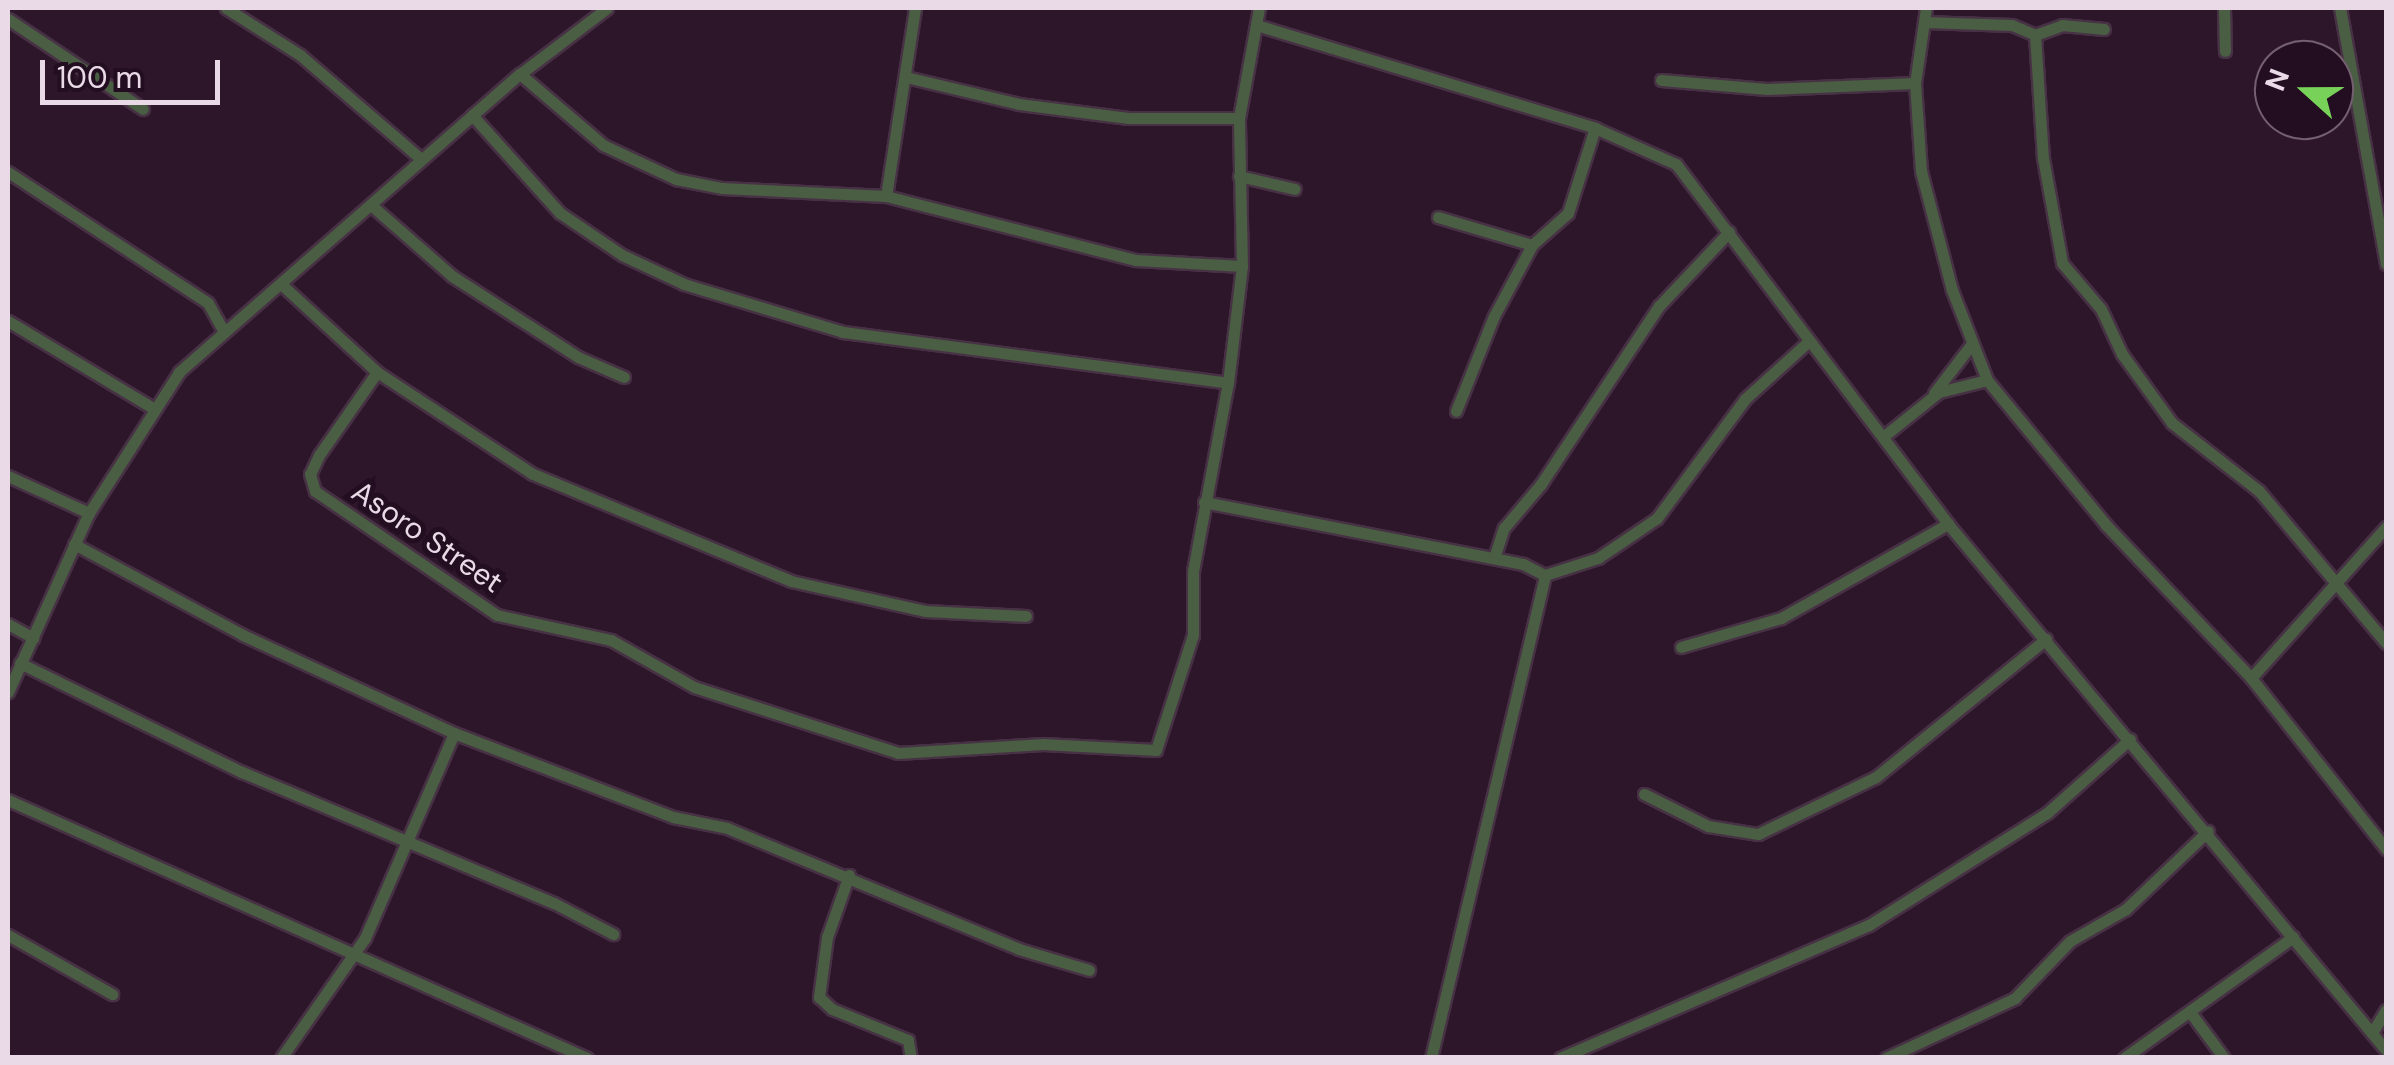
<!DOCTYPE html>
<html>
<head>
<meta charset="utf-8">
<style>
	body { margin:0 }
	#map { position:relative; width:2394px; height:1065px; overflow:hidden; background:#2d162a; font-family:"DM Sans",sans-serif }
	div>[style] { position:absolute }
	.roads { filter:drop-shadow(2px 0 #473144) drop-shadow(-2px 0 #473144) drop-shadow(0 2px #473144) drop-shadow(0 -2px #473144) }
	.street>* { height:11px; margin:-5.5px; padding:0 5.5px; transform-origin:5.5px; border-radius:5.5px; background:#4a5e43 }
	span { translate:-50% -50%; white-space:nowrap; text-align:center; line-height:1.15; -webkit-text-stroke:10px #230d21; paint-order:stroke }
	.street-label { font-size:30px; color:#eadae7 }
	.frame { position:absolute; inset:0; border:10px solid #eadae7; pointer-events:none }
	.north { position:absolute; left:2254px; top:40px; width:100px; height:100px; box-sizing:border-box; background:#230d21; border:2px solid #735f70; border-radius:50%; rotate:291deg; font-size:28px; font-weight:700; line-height:40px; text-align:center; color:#eadae7 }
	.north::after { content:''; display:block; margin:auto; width:35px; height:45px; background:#78d158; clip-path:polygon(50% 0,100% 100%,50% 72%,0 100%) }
	.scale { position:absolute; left:40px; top:60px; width:180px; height:45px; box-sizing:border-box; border:5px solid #eadae7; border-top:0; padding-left:12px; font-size:30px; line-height:35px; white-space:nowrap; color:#eadae7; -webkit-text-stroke:8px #230d21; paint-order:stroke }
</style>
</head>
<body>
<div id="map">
	<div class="roads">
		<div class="street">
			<i style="left:226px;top:8px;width:88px;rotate:32.4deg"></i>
			<i style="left:300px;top:55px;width:160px;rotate:40.7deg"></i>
			<i style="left:1926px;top:8px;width:76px;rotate:98.3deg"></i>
			<i style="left:1915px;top:83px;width:88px;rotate:86.1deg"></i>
			<i style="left:1921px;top:171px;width:123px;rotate:75.4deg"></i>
			<i style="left:1952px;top:290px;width:97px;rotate:68.7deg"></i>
			<i style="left:1987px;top:380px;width:188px;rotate:50.6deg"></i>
			<i style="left:2106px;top:525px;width:211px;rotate:46.5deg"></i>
			<i style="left:2251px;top:678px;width:218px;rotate:51.7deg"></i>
			<i style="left:2224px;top:8px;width:43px;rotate:88.7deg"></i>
			<i style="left:2340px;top:8px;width:260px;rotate:79.8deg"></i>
			<i style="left:8px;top:19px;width:162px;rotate:33.7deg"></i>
			<i style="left:1924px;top:22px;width:88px;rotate:2deg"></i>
			<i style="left:2012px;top:25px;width:25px;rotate:23deg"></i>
			<i style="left:2035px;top:35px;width:123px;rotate:86.3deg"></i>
			<i style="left:2043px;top:158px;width:107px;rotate:79.7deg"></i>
			<i style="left:2062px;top:263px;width:60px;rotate:49.7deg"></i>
			<i style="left:2101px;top:309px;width:50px;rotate:65deg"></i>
			<i style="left:2122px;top:354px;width:85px;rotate:54.1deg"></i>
			<i style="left:2172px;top:423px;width:110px;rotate:38deg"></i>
			<i style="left:2259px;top:491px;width:198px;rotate:50.1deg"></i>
			<i style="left:1260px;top:26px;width:350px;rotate:16.9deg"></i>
			<i style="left:1595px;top:128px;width:89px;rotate:24deg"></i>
			<i style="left:1676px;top:164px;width:451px;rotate:52.9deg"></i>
			<i style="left:1948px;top:524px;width:684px;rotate:50.22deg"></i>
			<i style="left:2035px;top:35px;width:29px;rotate:-20deg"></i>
			<i style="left:2062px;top:25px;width:42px;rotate:5.4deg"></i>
			<i style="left:520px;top:74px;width:109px;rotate:40.5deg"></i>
			<i style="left:603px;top:145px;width:81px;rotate:25deg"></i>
			<i style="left:676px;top:179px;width:47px;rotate:11.1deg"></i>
			<i style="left:722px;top:188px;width:164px;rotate:2.8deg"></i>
			<i style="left:886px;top:196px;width:258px;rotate:14.4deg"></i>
			<i style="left:1136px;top:260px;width:106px;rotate:3.2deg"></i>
			<i style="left:906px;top:77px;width:116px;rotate:13.4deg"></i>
			<i style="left:1019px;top:104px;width:110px;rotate:7.3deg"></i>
			<i style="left:1128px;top:118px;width:111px"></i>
			<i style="left:1661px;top:80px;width:106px;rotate:4.9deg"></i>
			<i style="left:1767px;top:89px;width:148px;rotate:-2.3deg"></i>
			<i style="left:472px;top:115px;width:132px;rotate:48.1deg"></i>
			<i style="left:560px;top:213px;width:75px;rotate:34.1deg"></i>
			<i style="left:622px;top:255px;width:68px;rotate:25.1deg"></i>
			<i style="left:684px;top:284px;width:166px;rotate:16.8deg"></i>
			<i style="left:843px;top:332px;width:388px;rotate:7.5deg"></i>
			<i style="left:8px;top:172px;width:239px;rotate:33.2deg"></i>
			<i style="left:208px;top:303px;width:33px;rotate:61deg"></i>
			<i style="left:1239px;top:176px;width:57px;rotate:13.1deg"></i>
			<i style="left:886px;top:196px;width:190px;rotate:-81.2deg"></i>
			<i style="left:371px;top:205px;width:108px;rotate:41.2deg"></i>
			<i style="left:452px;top:276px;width:150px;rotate:32.7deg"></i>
			<i style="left:578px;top:357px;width:50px;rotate:23.5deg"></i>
			<i style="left:1438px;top:217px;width:98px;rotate:16.6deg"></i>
			<i style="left:281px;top:284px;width:130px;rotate:42.5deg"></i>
			<i style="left:377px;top:372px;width:186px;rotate:33.2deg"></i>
			<i style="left:533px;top:474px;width:279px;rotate:22.5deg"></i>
			<i style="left:791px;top:581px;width:137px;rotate:12.6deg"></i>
			<i style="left:925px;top:611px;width:101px;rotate:2.8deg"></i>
			<i style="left:8px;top:321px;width:169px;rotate:31deg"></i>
			<i style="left:377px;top:372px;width:101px;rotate:124.9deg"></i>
			<i style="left:319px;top:455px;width:21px;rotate:115deg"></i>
			<i style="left:310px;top:474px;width:18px;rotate:74deg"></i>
			<i style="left:315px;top:491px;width:220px;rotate:34.3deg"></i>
			<i style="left:497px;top:615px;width:117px;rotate:12.4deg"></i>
			<i style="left:611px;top:640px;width:95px;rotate:29.5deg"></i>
			<i style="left:694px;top:687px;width:214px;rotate:17.9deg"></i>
			<i style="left:898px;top:753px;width:145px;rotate:-3.6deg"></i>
			<i style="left:1043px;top:744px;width:113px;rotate:3deg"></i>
			<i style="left:1156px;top:750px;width:121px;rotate:-72.2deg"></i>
			<i style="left:1193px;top:635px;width:64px;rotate:-90deg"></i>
			<i style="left:1193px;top:571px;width:191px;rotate:-79.5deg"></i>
			<i style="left:1228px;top:383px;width:118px;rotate:-83.2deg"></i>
			<i style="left:1242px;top:266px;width:148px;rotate:-91.2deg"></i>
			<i style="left:1239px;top:118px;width:112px;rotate:-79.7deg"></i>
			<i style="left:1934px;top:393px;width:61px;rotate:-52.4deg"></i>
			<i style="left:1456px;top:411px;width:102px;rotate:-68.2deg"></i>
			<i style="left:1494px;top:316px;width:81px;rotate:-61.8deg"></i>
			<i style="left:1532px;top:245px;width:48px;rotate:-41.6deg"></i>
			<i style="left:1568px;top:213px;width:89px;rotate:-72.4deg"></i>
			<i style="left:1884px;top:436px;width:70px;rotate:-38.7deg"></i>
			<i style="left:1939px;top:392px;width:49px;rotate:-14deg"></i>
			<i style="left:8px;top:476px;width:89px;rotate:24.6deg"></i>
			<i style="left:1204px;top:502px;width:325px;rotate:11deg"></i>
			<i style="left:1523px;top:564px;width:25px;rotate:27deg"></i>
			<i style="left:74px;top:544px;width:192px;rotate:28.3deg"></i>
			<i style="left:243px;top:635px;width:233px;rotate:24.9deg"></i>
			<i style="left:454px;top:733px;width:235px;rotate:21deg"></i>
			<i style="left:673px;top:817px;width:55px;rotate:11.5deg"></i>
			<i style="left:727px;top:828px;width:316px;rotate:22.5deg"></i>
			<i style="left:1019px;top:949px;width:73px;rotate:16.7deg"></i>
			<i style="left:1494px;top:558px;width:32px;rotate:-72deg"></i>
			<i style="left:1504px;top:528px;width:57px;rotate:-49.9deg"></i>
			<i style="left:1541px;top:484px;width:214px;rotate:-56.5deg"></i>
			<i style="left:1659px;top:306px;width:102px;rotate:-46.6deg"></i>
			<i style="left:8px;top:624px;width:29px;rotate:29deg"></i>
			<i style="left:1681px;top:647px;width:104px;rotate:-16.2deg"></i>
			<i style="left:1781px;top:618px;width:192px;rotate:-29.4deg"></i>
			<i style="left:20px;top:663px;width:247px;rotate:26.2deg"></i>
			<i style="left:242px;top:772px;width:338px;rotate:22.8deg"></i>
			<i style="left:554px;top:903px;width:67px;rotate:27.7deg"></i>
			<i style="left:2251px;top:678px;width:203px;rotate:-48.2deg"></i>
			<i style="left:8px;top:692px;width:196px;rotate:-65.7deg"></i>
			<i style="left:89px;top:513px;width:167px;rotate:-57.4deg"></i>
			<i style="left:179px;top:372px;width:453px;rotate:-41.2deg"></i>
			<i style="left:520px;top:74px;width:109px;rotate:-37.2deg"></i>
			<i style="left:1644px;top:794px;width:72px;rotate:26.6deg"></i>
			<i style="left:1708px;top:826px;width:51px;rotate:9.1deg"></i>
			<i style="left:1758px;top:834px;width:131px;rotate:-25.8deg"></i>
			<i style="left:1876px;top:777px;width:219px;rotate:-39.1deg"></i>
			<i style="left:8px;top:800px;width:634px;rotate:24.02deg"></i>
			<i style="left:849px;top:875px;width:66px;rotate:109.5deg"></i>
			<i style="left:827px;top:937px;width:61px;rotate:97.6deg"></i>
			<i style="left:819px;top:997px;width:18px;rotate:43deg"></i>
			<i style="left:832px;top:1009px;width:82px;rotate:22.2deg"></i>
			<i style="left:908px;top:1040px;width:18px;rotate:81deg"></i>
			<i style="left:8px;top:935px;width:120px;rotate:29.6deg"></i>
			<i style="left:2190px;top:1012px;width:57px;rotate:53.5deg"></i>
			<i style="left:2372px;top:1033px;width:27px;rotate:-59deg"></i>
			<i style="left:281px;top:1058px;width:146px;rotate:-55deg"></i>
			<i style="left:365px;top:938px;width:223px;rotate:-66.5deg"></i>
			<i style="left:1431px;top:1058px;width:496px;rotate:-76.7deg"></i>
			<i style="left:1545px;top:575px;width:56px;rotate:-17.8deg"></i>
			<i style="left:1598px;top:558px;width:71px;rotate:-34.1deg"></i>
			<i style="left:1657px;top:518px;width:148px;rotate:-53.5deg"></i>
			<i style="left:1745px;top:399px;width:86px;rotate:-42.2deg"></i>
			<i style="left:1560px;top:1058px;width:336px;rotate:-23.3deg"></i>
			<i style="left:1869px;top:925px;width:210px;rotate:-32.2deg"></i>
			<i style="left:2047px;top:813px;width:111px;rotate:-41.7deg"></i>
			<i style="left:1886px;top:1058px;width:142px;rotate:-24.9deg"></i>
			<i style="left:2015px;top:998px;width:79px;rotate:-46deg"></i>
			<i style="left:2070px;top:941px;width:64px;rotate:-29.7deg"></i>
			<i style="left:2126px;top:909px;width:113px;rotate:-43.6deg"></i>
			<i style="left:2124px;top:1058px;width:208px;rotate:-35.6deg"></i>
		</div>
	</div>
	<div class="street-label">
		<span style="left:427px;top:537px;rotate:34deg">Asoro Street</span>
	</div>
	<div class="frame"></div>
	<div class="north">N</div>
	<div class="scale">100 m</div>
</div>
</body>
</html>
